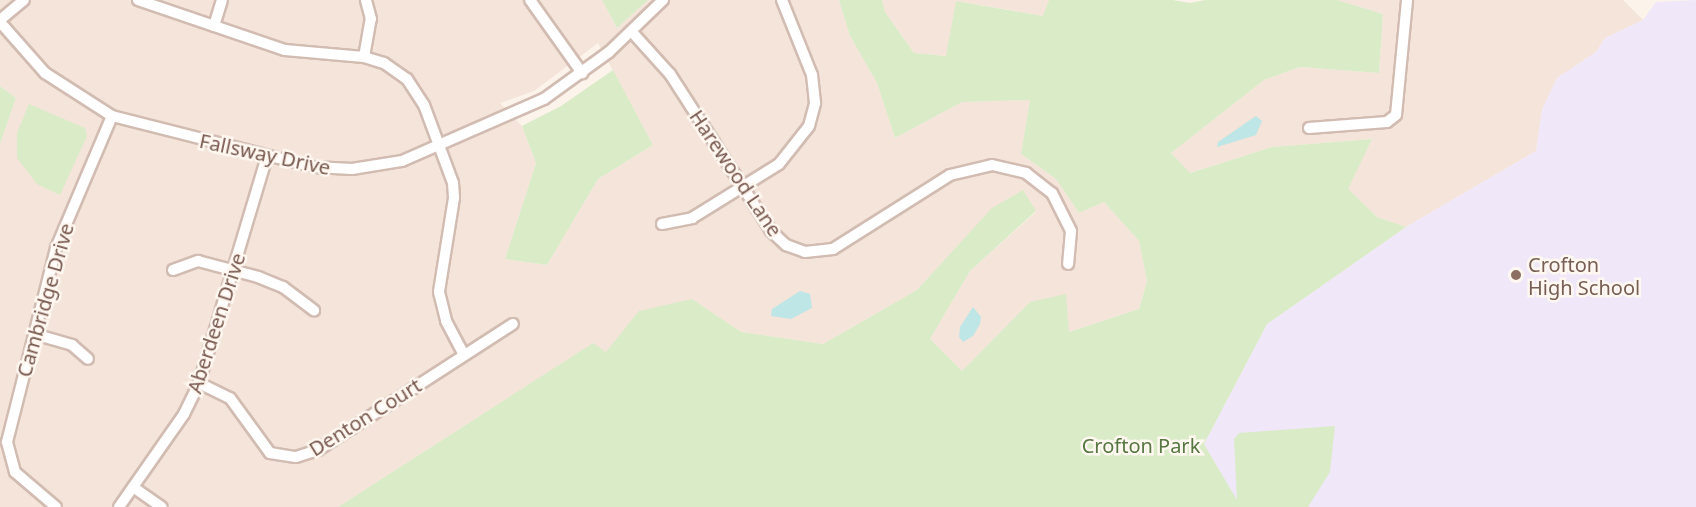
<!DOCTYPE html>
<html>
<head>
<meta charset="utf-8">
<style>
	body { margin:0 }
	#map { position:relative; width:1696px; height:507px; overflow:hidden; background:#fcf3eb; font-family:"Noto Sans",sans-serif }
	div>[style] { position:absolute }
	.residential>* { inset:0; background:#f4e4d9 }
	.education>* { inset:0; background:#f0e7f9 }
	.green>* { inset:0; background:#daebc8 }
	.water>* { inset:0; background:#bee6e7 }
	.roads { filter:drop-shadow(2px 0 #d2bcb2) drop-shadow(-2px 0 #d2bcb2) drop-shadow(0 2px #d2bcb2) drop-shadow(0 -2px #d2bcb2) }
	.street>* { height:10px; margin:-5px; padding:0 5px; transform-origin:5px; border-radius:5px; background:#fff }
	.dots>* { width:16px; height:16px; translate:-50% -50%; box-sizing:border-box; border:3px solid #fff8f1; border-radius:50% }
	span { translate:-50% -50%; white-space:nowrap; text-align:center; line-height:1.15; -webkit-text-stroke:5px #fff8f1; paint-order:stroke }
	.street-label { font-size:20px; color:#78574d }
	.education-label { font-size:20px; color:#785e54 }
	.left { translate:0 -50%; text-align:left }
	.park-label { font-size:20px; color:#587742 }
</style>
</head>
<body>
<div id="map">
	<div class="residential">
		<i style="clip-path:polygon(evenodd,0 0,602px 0,617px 28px,648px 0,839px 0,850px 36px,877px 83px,895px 138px,962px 102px,1030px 100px,1021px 154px,1056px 179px,1079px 213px,1104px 202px,1139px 241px,1147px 281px,1139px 309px,1069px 332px,1030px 302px,962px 371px,930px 339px,970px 271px,1036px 212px,1023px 190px,992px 209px,917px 290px,823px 344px,741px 332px,692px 299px,606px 352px,592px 344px,338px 507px,0 507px,0 144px,16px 98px,0 86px,0 0,598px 43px,653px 145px,598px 179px,547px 265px,505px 259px,536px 163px,522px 126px,500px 103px,534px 91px,598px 43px)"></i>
		<i style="clip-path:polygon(882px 0,1049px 0,1044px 16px,956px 1px,947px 56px,914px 53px,885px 12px)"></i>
		<i style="clip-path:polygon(1337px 0,1623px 0,1643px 20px,1605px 38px,1596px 52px,1557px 78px,1542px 110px,1536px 151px,1406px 227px,1377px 217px,1347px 189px,1372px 139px,1272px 147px,1189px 173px,1171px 153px,1264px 80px,1300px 67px,1379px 73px,1383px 14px)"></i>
	</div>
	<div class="education">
		<i style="clip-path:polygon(1696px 0,1696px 507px,1240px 507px,1204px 444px,1267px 324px,1406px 227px,1536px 151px,1542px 109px,1557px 78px,1596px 52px,1605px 38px,1643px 20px,1656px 2px)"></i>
	</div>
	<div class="green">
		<i style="clip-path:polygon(602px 0,648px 0,617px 28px)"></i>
		<i style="clip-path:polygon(839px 0,882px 0,885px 12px,914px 53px,946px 56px,956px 1px,1043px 16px,1049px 0,1173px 0,1190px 3px,1205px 0,1337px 0,1383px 14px,1379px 73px,1300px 67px,1264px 80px,1171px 153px,1190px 173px,1272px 147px,1372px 139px,1348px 189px,1377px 217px,1406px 227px,1267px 324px,1204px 444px,1237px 500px,1234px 439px,1239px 433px,1335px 426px,1330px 472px,1308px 507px,338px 507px,593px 343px,606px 352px,639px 311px,692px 299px,741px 332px,823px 344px,917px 290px,992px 208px,1023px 190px,1036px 211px,970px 271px,930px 339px,962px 371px,1030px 302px,1066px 294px,1069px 332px,1139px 309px,1147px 281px,1139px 241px,1104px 202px,1079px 213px,1056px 179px,1021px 154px,1030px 100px,962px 102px,895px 138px,877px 83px,850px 36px)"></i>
		<i style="clip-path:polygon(613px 70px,653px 145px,598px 179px,547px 265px,505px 259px,536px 163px,522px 126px,561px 106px)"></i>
		<i style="clip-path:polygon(0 86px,16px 98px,0 144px)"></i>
		<i style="clip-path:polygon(29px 104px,85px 128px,87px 136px,60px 195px,37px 184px,17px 158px,17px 133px)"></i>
	</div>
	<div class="water">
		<i style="clip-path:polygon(1256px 116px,1262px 121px,1256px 135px,1217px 147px,1218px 142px)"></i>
		<i style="clip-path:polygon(800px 291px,810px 294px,812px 308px,791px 319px,771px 316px,772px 309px)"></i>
		<i style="clip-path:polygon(973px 307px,981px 317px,980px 324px,973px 336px,963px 342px,959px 337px,960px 327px)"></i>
	</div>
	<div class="roads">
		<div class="street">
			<i style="left:138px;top:0;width:155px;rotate:18.8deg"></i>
			<i style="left:285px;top:50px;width:79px;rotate:5.1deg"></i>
			<i style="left:364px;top:57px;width:21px;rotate:17deg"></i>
			<i style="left:384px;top:63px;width:28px;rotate:35deg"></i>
			<i style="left:407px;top:79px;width:31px;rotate:57deg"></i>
			<i style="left:424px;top:105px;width:83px;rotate:69.6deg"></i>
			<i style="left:453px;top:183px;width:15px;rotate:86deg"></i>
			<i style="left:454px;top:198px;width:95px;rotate:99.1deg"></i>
			<i style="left:439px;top:292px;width:30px;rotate:76deg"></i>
			<i style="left:446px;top:321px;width:38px;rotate:62deg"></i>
			<i style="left:530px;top:0;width:90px;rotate:54.5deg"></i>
			<i style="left:0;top:20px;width:31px;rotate:-40deg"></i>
			<i style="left:0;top:22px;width:68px;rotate:48.6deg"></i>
			<i style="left:45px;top:73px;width:80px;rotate:32.7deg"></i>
			<i style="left:112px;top:116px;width:208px;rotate:14.2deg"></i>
			<i style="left:314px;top:167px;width:38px;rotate:3deg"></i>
			<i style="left:352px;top:169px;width:51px;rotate:-9.1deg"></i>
			<i style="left:402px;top:161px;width:155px;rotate:-23.6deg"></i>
			<i style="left:544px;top:99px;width:80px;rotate:-35.9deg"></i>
			<i style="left:609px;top:52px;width:75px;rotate:-43.9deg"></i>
			<i style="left:214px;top:26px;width:27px;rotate:-73deg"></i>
			<i style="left:632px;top:32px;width:57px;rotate:47.9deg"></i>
			<i style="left:670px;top:74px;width:187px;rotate:57.2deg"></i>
			<i style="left:771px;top:231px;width:21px;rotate:43deg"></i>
			<i style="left:786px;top:245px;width:20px;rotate:20deg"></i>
			<i style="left:805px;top:252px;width:28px;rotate:-6deg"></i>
			<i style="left:833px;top:249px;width:138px;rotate:-32.3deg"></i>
			<i style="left:950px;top:175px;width:43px;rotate:-13.4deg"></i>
			<i style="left:992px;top:165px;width:35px;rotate:13deg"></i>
			<i style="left:1026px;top:173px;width:33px;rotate:38deg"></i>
			<i style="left:1052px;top:193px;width:42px;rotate:63.4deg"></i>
			<i style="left:1071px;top:231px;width:33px;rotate:95deg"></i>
			<i style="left:364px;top:57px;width:39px;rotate:-80deg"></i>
			<i style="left:371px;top:19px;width:20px;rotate:-105deg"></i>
			<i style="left:1309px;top:128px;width:78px;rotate:-4.4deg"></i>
			<i style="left:1387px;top:122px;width:11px;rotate:-38deg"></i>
			<i style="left:1396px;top:115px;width:116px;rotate:-84.5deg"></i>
			<i style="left:662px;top:224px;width:31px;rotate:-11deg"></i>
			<i style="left:692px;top:218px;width:102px;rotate:-31.8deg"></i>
			<i style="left:779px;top:164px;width:48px;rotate:-51.7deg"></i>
			<i style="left:809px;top:126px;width:24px;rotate:-75deg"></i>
			<i style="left:815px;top:103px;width:28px;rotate:-96deg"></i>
			<i style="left:812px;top:75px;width:81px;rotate:-111.8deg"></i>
			<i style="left:173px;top:270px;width:27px;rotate:-20deg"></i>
			<i style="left:198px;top:261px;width:62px;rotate:14.9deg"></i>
			<i style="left:258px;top:277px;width:27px;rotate:22deg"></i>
			<i style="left:283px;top:287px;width:39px;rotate:37deg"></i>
			<i style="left:34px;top:334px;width:40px;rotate:16deg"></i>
			<i style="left:72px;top:345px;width:21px;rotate:41deg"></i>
			<i style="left:199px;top:383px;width:34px;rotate:26deg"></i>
			<i style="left:230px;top:398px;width:68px;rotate:54deg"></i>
			<i style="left:270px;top:453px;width:26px;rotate:9deg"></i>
			<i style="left:296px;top:457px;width:23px;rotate:-18deg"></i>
			<i style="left:318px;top:450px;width:232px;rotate:-32.9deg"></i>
			<i style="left:133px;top:487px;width:35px;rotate:35deg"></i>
			<i style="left:56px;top:507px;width:54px;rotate:-139.5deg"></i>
			<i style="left:15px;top:472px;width:31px;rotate:-105deg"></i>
			<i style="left:7px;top:442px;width:200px;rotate:-75.8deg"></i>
			<i style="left:56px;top:248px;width:143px;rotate:-67deg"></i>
			<i style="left:119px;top:507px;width:113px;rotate:-55deg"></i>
			<i style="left:184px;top:414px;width:34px;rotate:-64deg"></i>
			<i style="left:199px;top:383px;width:237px;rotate:-73.3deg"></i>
		</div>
	</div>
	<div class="dots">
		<i style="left:1516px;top:275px;background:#8d6e63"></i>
	</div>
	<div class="street-label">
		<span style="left:265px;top:154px;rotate:12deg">Fallsway Drive</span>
		<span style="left:736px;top:173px;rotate:56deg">Harewood Lane</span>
		<span style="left:45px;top:300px;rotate:-74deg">Cambridge Drive</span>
		<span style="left:216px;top:323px;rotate:-72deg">Aberdeen Drive</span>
		<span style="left:365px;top:417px;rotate:-32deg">Denton Court</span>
	</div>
	<div class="education-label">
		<span class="left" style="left:1528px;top:276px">Crofton<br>High School</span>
	</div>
	<div class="park-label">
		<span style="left:1141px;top:445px">Crofton Park</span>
	</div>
</div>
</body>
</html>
